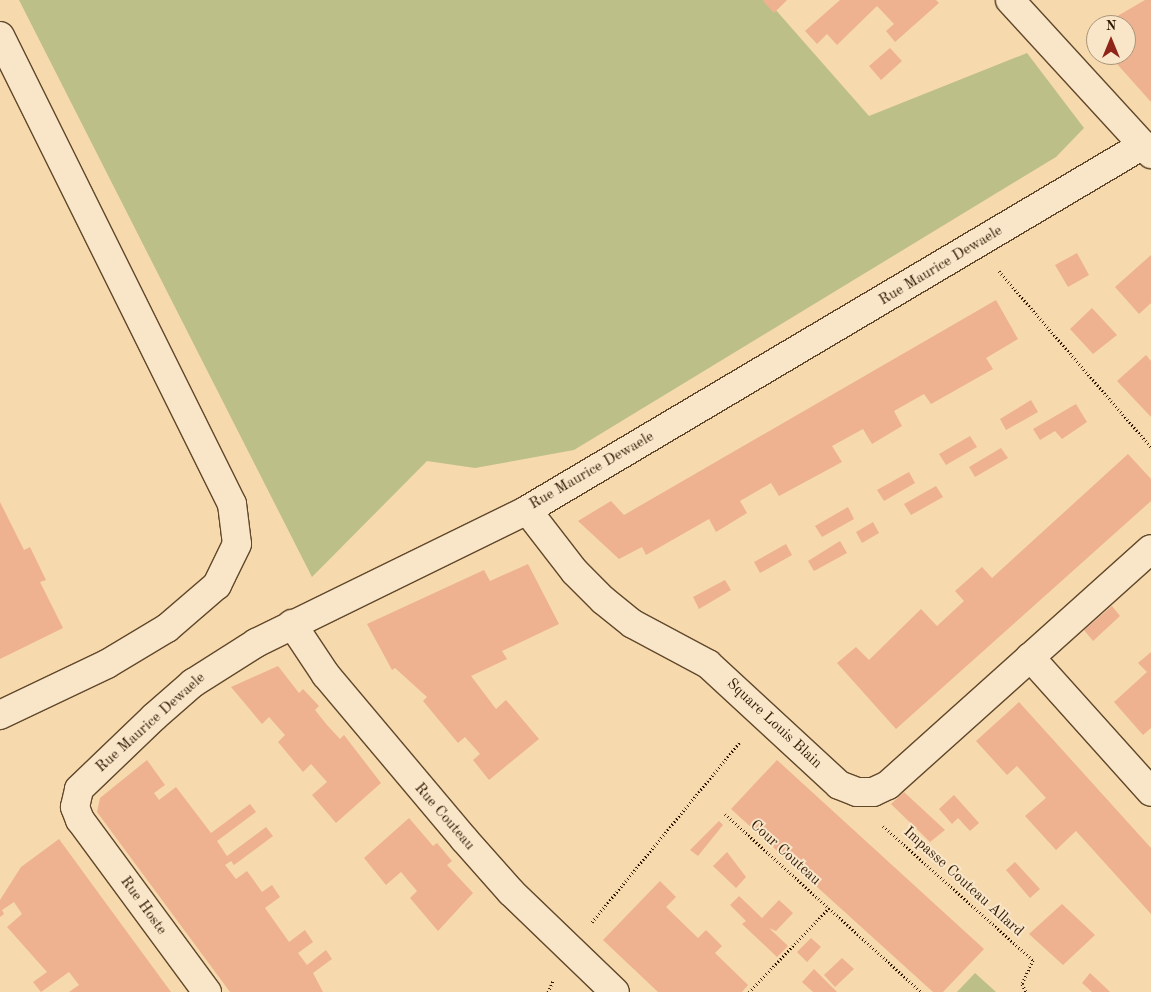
<!DOCTYPE html>
<html>
<head>
<meta charset="utf-8">
<style>
	body { margin:0 }
	#map { position:relative; width:1151px; height:992px; overflow:hidden; background:#f6d9ac; font-family:"Old Standard TT",serif }
	div>[style] { position:absolute }
	.green>* { inset:0; background:#bdbf89 }
	.building>* { inset:0; background:#eeb291 }
	.path>* { height:3px; margin-top:-1.5px; transform-origin:0; background:repeating-linear-gradient(90deg,#2f1800 0 1px,transparent 0 3.5px) }
	.roads { filter:drop-shadow(1px 0 #61482b) drop-shadow(-1px 0 #61482b) drop-shadow(0 1px #61482b) drop-shadow(0 -1px #61482b) }
	.minor>* { height:28px; margin:-14px; padding:0 14px; transform-origin:14px; border-radius:14px; background:#f9e6c9 }
	span { translate:-50% -50%; white-space:nowrap; text-align:center; line-height:1.15; -webkit-text-stroke:4px #f9e6c9; paint-order:stroke }
	.street-label { font-size:15px; color:#2f1800 }
	.north { position:absolute; left:1086px; top:15px; width:50px; height:50px; box-sizing:border-box; background:#f9e6c9; border:1px solid #a89479; border-radius:50%; rotate:0deg; font-size:14px; font-weight:700; line-height:20px; text-align:center; color:#2f1800 }
	.north::after { content:''; display:block; margin:auto; width:18px; height:22px; background:#8f2418; clip-path:polygon(50% 0,100% 100%,50% 72%,0 100%) }
</style>
</head>
<body>
<div id="map">
	<div class="green">
		<i style="clip-path:polygon(19px 0,767px 0,869px 116px,1027px 53px,1084px 128px,1056px 157px,574px 450px,475px 468px,427px 461px,312px 577px)"></i>
		<i style="clip-path:polygon(975px 973px,996px 992px,957px 992px)"></i>
	</div>
	<div class="building">
		<i style="clip-path:polygon(787px 0,774px 13px,763px 1px,764px 0)"></i>
		<i style="clip-path:polygon(840px 0,936px 0,939px 3px,895px 42px,886px 31px,894px 24px,877px 6px,837px 45px,827px 34px,817px 44px,805px 31px)"></i>
		<i style="clip-path:polygon(1145px 0,1151px 0,1151px 102px,1109px 55px,1126px 55px,1126px 25px,1102px 25px)"></i>
		<i style="clip-path:polygon(890px 48px,902px 61px,881px 80px,869px 66px)"></i>
		<i style="clip-path:polygon(1077px 253px,1089px 275px,1068px 287px,1055px 265px)"></i>
		<i style="clip-path:polygon(1151px 255px,1151px 303px,1139px 314px,1115px 287px)"></i>
		<i style="clip-path:polygon(996px 300px,1018px 339px,986px 358px,993px 369px,931px 404px,924px 394px,894px 411px,902px 426px,872px 444px,863px 429px,832px 446px,842px 462px,779px 496px,771px 483px,740px 501px,747px 513px,716px 532px,709px 519px,646px 555px,642px 547px,619px 559px,578px 521px,611px 501px,624px 515px)"></i>
		<i style="clip-path:polygon(1092px 308px,1117px 335px,1093px 354px,1070px 329px)"></i>
		<i style="clip-path:polygon(1146px 355px,1151px 361px,1151px 417px,1117px 381px)"></i>
		<i style="clip-path:polygon(1031px 400px,1038px 412px,1006px 430px,1000px 419px)"></i>
		<i style="clip-path:polygon(1076px 404px,1087px 422px,1062px 439px,1055px 431px,1040px 440px,1033px 429px)"></i>
		<i style="clip-path:polygon(970px 436px,977px 447px,946px 465px,939px 454px)"></i>
		<i style="clip-path:polygon(1001px 448px,1008px 458px,975px 477px,969px 467px)"></i>
		<i style="clip-path:polygon(1128px 454px,1151px 479px,1151px 501px,896px 729px,837px 663px,856px 647px,869px 660px,921px 609px,937px 626px,964px 601px,955px 591px,982px 567px,992px 578px)"></i>
		<i style="clip-path:polygon(909px 472px,915px 483px,884px 501px,877px 490px)"></i>
		<i style="clip-path:polygon(936px 486px,943px 497px,911px 515px,904px 504px)"></i>
		<i style="clip-path:polygon(0 502px,24px 550px,30px 547px,46px 580px,40px 582px,63px 628px,0 659px)"></i>
		<i style="clip-path:polygon(848px 507px,854px 519px,822px 537px,815px 526px)"></i>
		<i style="clip-path:polygon(873px 522px,879px 533px,862px 543px,856px 532px)"></i>
		<i style="clip-path:polygon(840px 541px,847px 553px,814px 571px,808px 561px)"></i>
		<i style="clip-path:polygon(786px 544px,792px 555px,760px 573px,754px 562px)"></i>
		<i style="clip-path:polygon(528px 564px,559px 624px,502px 651px,507px 659px,471px 676px,496px 709px,506px 700px,539px 739px,489px 780px,473px 760px,480px 754px,465px 737px,458px 743px,423px 701px,427px 697px,395px 668px,392px 670px,367px 624px,484px 570px,490px 581px)"></i>
		<i style="clip-path:polygon(725px 580px,731px 590px,699px 609px,693px 597px)"></i>
		<i style="clip-path:polygon(1112px 606px,1120px 616px,1093px 641px,1084px 630px)"></i>
		<i style="clip-path:polygon(1151px 652px,1151px 728px,1143px 735px,1114px 702px,1147px 672px,1138px 663px)"></i>
		<i style="clip-path:polygon(278px 666px,299px 693px,303px 689px,319px 706px,315px 710px,327px 725px,340px 739px,344px 735px,381px 783px,336px 823px,312px 795px,327px 782px,311px 764px,303px 772px,278px 742px,285px 735px,269px 717px,262px 724px,231px 687px)"></i>
		<i style="clip-path:polygon(1019px 702px,1151px 848px,1151px 914px,1076px 831px,1056px 850px,1025px 816px,1046px 798px,1017px 766px,1007px 775px,976px 741px)"></i>
		<i style="clip-path:polygon(147px 760px,165px 785px,154px 793px,159px 800px,176px 787px,211px 833px,250px 804px,256px 812px,217px 841px,227px 856px,266px 827px,273px 836px,234px 865px,231px 861px,225px 865px,236px 879px,247px 871px,262px 892px,272px 885px,280px 897px,265px 908px,289px 942px,305px 930px,313px 942px,298px 953px,307px 965px,326px 950px,332px 959px,313px 973px,323px 992px,230px 992px,97px 812px,100px 798px)"></i>
		<i style="clip-path:polygon(777px 760px,984px 949px,943px 992px,933px 992px,731px 809px)"></i>
		<i style="clip-path:polygon(904px 792px,945px 830px,930px 842px,891px 804px)"></i>
		<i style="clip-path:polygon(954px 795px,979px 823px,970px 831px,958px 818px,952px 824px,939px 809px)"></i>
		<i style="clip-path:polygon(409px 818px,433px 846px,437px 843px,452px 861px,447px 865px,473px 893px,438px 931px,410px 898px,417px 891px,401px 872px,386px 885px,364px 858px)"></i>
		<i style="clip-path:polygon(719px 821px,723px 825px,698px 856px,690px 850px)"></i>
		<i style="clip-path:polygon(59px 839px,116px 917px,171px 992px,69px 992px,79px 985px,69px 972px,41px 992px,33px 982px,47px 972px,7px 927px,22px 914px,14px 902px,2px 910px,4px 914px,0 917px,0 900px,21px 867px)"></i>
		<i style="clip-path:polygon(727px 852px,746px 877px,736px 888px,713px 866px)"></i>
		<i style="clip-path:polygon(1015px 862px,1040px 889px,1030px 898px,1006px 870px)"></i>
		<i style="clip-path:polygon(660px 881px,676px 897px,666px 907px,698px 938px,706px 930px,722px 946px,715px 953px,748px 985px,742px 992px,658px 992px,603px 940px)"></i>
		<i style="clip-path:polygon(739px 896px,762px 918px,779px 900px,793px 913px,776px 931px,769px 928px,788px 946px,777px 957px,742px 924px,746px 921px,730px 905px)"></i>
		<i style="clip-path:polygon(1062px 904px,1095px 935px,1063px 965px,1029px 934px)"></i>
		<i style="clip-path:polygon(811px 938px,821px 947px,807px 962px,797px 952px)"></i>
		<i style="clip-path:polygon(842px 958px,854px 969px,835px 987px,824px 975px)"></i>
		<i style="clip-path:polygon(814px 969px,837px 992px,813px 992px,802px 982px)"></i>
		<i style="clip-path:polygon(1090px 973px,1105px 987px,1110px 992px,1092px 992px,1082px 983px)"></i>
	</div>
	<div class="path">
		<i style="left:999px;top:271px;width:233px;rotate:49.2deg"></i>
		<i style="left:725px;top:814px;width:265px;rotate:42.2deg"></i>
		<i style="left:883px;top:826px;width:201px;rotate:41.8deg"></i>
		<i style="left:1033px;top:960px;width:26px;rotate:115deg"></i>
		<i style="left:1022px;top:984px;width:9px;rotate:63deg"></i>
		<i style="left:592px;top:922px;width:233px;rotate:-50.6deg"></i>
		<i style="left:548px;top:992px;width:12px;rotate:-66deg"></i>
		<i style="left:749px;top:992px;width:116px;rotate:-46.4deg"></i>
	</div>
	<div class="roads">
		<div class="minor">
			<i style="left:1010px;top:0;width:209px;rotate:47.5deg"></i>
			<i style="left:0;top:36px;width:522px;rotate:63.63deg"></i>
			<i style="left:232px;top:504px;width:40px;rotate:82.9deg"></i>
			<i style="left:237px;top:544px;width:46px;rotate:116deg"></i>
			<i style="left:217px;top:585px;width:66px;rotate:139.3deg"></i>
			<i style="left:167px;top:628px;width:70px;rotate:149deg"></i>
			<i style="left:107px;top:664px;width:119px;rotate:154.5deg"></i>
			<i style="left:527px;top:510px;width:78px;rotate:52.3deg"></i>
			<i style="left:575px;top:572px;width:40px;rotate:45deg"></i>
			<i style="left:603px;top:600px;width:38px;rotate:39deg"></i>
			<i style="left:633px;top:624px;width:85px;rotate:28.1deg"></i>
			<i style="left:708px;top:664px;width:178px;rotate:42.7deg"></i>
			<i style="left:839px;top:785px;width:19px;rotate:21deg"></i>
			<i style="left:857px;top:792px;width:16px"></i>
			<i style="left:873px;top:792px;width:17px;rotate:-25deg"></i>
			<i style="left:888px;top:785px;width:353px;rotate:-41.9deg"></i>
			<i style="left:292px;top:624px;width:61px;rotate:56.3deg"></i>
			<i style="left:326px;top:675px;width:214px;rotate:49.9deg"></i>
			<i style="left:464px;top:839px;width:71px;rotate:48.4deg"></i>
			<i style="left:511px;top:892px;width:144px;rotate:43.9deg"></i>
			<i style="left:1030px;top:657px;width:181px;rotate:48.1deg"></i>
			<i style="left:207px;top:992px;width:214px;rotate:-126.4deg"></i>
			<i style="left:80px;top:820px;width:14px;rotate:-111deg"></i>
			<i style="left:75px;top:807px;width:18px;rotate:-77deg"></i>
			<i style="left:79px;top:789px;width:104px;rotate:-43.8deg"></i>
			<i style="left:154px;top:717px;width:52px;rotate:-41.1deg"></i>
			<i style="left:193px;top:683px;width:75px;rotate:-32.4deg"></i>
			<i style="left:256px;top:643px;width:302px;rotate:-26.1deg"></i>
			<i style="left:527px;top:510px;width:716px;rotate:-30.65deg"></i>
		</div>
	</div>
	<div class="street-label">
		<span style="left:941px;top:266px;rotate:-31deg">Rue Maurice Dewaele</span>
		<span style="left:592px;top:471px;rotate:-30deg">Rue Maurice Dewaele</span>
		<span style="left:151px;top:723px;rotate:-42deg">Rue Maurice Dewaele</span>
		<span style="left:774px;top:724px;rotate:43deg">Square Louis Blain</span>
		<span style="left:444px;top:817px;rotate:49deg">Rue Couteau</span>
		<span style="left:785px;top:853px;rotate:42deg">Cour Couteau</span>
		<span style="left:963px;top:882px;rotate:42deg">Impasse Couteau Allard</span>
		<span style="left:143px;top:906px;rotate:54deg">Rue Hoste</span>
	</div>
	<div class="north">N</div>
</div>
</body>
</html>
